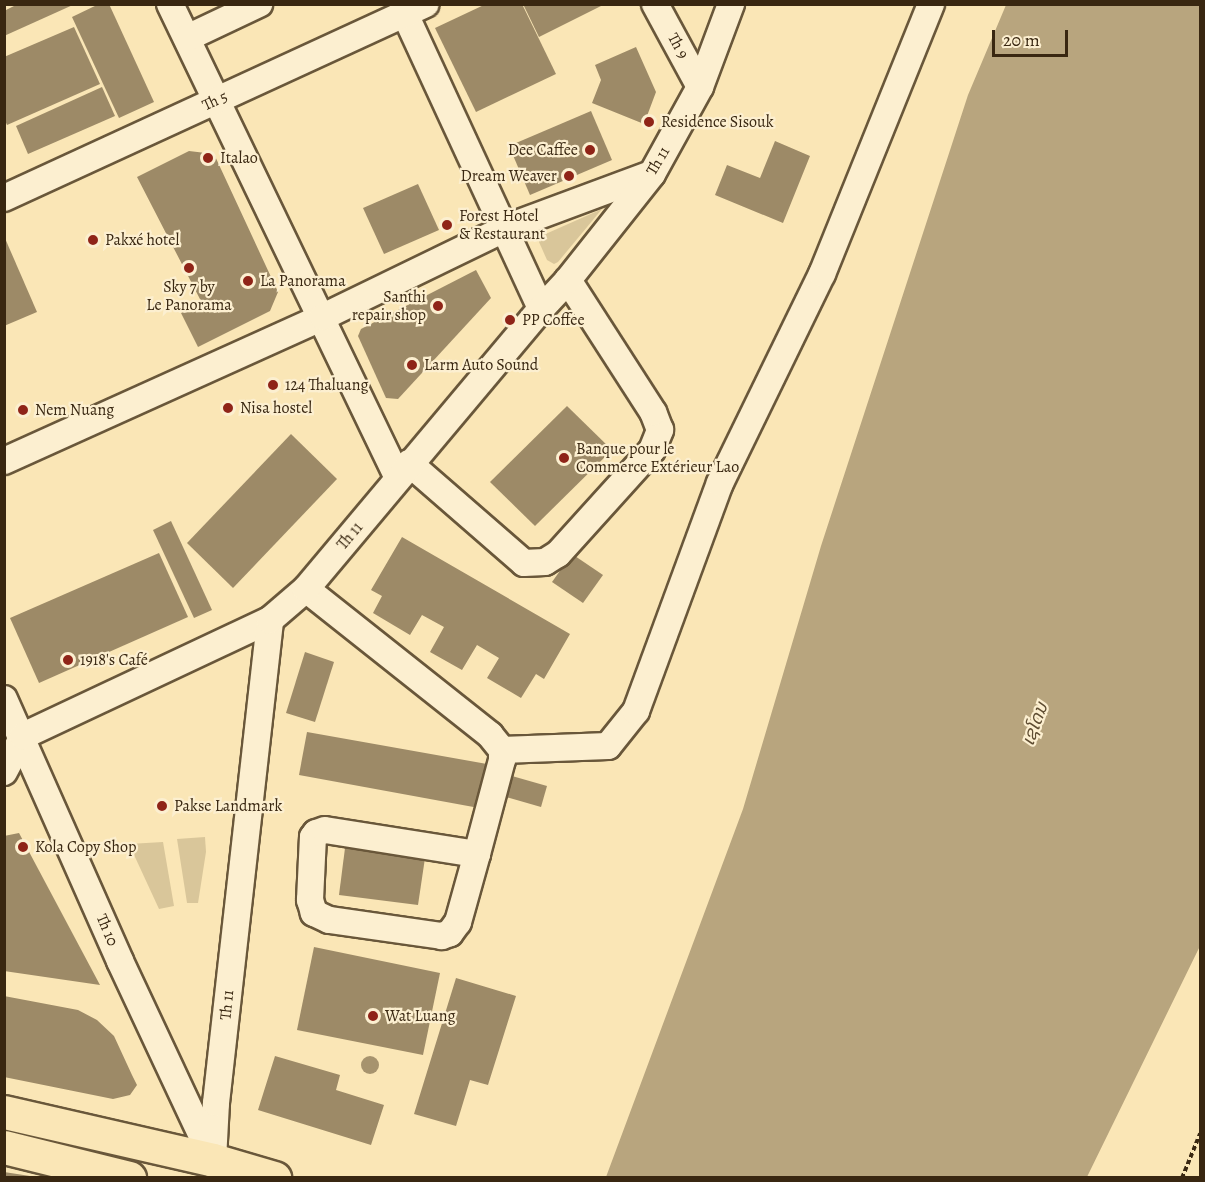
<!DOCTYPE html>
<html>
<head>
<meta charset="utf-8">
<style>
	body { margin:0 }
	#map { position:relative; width:1205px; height:1182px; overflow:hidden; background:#fae6b6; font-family:Alegreya,"Noto Sans Lao",serif }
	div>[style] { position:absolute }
	.green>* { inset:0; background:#d9c69a }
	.water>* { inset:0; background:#b8a57e }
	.building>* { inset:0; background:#9d8a67 }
	.path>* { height:4px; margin-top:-2px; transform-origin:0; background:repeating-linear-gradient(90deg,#392711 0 4.5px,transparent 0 7.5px) }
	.roads { filter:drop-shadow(2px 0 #69573a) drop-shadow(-2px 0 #69573a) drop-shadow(0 2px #69573a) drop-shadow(0 -2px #69573a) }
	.minor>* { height:26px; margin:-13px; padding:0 13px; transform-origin:13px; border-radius:13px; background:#fcefd0 }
	.highway>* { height:33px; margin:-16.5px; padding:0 16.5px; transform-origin:16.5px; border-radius:16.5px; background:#fae6b6 }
	.trees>* { width:18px; height:18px; margin:-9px; border-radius:50%; background:#a6936e }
	.dots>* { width:16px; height:16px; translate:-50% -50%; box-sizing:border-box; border:3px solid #fcefd0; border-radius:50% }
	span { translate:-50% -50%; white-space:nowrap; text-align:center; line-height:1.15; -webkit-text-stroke:4.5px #fcefd0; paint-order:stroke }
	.street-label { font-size:16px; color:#392711 }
	.poi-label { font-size:16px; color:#392711 }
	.left { translate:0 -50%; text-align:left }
	.right { translate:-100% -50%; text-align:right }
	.water-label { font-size:18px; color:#5f4d32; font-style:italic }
	.frame { position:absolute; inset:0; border:6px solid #392711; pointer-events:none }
	.scale { position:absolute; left:992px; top:30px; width:76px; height:27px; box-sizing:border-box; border:3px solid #392711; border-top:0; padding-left:8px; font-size:18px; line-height:21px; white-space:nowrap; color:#392711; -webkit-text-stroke:4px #fcefd0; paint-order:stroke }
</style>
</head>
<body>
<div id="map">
	<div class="green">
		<i style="clip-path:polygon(602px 209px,558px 262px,554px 264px,547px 260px,539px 242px,541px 236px)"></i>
		<i style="clip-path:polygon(205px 837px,206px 852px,198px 903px,187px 903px,177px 839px)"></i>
		<i style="clip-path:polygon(163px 842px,174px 906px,159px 909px,129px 844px)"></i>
	</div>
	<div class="water">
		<i style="clip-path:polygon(1006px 5px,1200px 5px,1200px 946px,1087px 1177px,606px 1177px,743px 809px,821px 546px,968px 95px)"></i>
	</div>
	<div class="building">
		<i style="clip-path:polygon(18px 4px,75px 4px,4px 36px,4px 11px)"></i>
		<i style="clip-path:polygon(99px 4px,109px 4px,154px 102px,119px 118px,72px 17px)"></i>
		<i style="clip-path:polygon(486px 4px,522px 4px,556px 74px,476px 112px,435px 28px)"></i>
		<i style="clip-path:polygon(523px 4px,605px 4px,539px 37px)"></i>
		<i style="clip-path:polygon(74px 27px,100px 84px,7px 125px,4px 118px,4px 57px)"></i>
		<i style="clip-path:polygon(636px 47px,656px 92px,644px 124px,592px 103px,601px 80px,595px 65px)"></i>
		<i style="clip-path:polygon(102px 87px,115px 116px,28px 154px,16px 126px)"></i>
		<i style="clip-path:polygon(591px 111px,612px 160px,530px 195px,509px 146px)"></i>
		<i style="clip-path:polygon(775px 141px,810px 156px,783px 223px,715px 195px,727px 165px,760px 178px)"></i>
		<i style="clip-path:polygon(189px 151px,214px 154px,278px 292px,270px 311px,198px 347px,181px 313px,202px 303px,137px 177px)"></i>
		<i style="clip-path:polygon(418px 184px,439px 230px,384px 254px,363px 208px)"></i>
		<i style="clip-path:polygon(4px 236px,37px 312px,4px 326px)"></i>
		<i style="clip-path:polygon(476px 270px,491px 298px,398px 399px,386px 398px,358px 336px,361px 329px)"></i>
		<i style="clip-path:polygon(567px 406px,612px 450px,535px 526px,490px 482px)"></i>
		<i style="clip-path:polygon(291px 434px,337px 479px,233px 588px,187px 543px)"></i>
		<i style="clip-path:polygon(171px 521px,212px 610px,194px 618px,153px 530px)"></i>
		<i style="clip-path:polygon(402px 537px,570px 634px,544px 679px,536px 674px,521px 698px,487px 678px,499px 658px,477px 645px,462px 670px,430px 652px,444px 627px,422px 615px,410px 635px,373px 613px,382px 596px,371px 590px)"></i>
		<i style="clip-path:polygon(159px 553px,188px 617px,39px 683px,10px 618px)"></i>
		<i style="clip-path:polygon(572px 554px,603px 575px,583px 603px,552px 582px)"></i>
		<i style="clip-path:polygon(305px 652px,334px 662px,315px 722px,286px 713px)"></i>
		<i style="clip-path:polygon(307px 732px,487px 764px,479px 808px,299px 775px)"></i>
		<i style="clip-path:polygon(512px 776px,547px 786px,541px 807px,506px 797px)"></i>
		<i style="clip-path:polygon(19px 833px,100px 985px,4px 971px,4px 836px)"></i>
		<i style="clip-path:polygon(345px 848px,425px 858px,418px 905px,339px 895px)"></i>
		<i style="clip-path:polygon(314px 947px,440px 973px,423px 1055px,297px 1030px)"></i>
		<i style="clip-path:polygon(456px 978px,516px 996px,488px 1085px,470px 1080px,456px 1126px,414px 1114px)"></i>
		<i style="clip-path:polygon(4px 996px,78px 1010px,97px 1020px,114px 1036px,132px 1075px,137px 1085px,130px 1095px,113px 1099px,4px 1077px)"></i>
		<i style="clip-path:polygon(275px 1056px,340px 1075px,336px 1090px,384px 1105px,371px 1145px,258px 1110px)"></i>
		<i style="clip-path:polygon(4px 1172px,30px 1176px,30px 1178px,4px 1178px)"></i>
	</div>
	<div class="path">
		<i style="left:1182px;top:1178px;width:48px;rotate:-67.8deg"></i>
	</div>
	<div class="roads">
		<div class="minor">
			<i style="left:170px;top:4px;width:526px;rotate:64.31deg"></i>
			<i style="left:655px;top:4px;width:94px;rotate:61.5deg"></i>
			<i style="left:405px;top:14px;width:325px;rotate:65.2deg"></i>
			<i style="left:187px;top:38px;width:80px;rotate:-25.3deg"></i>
			<i style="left:4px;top:198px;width:464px;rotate:-24.7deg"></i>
			<i style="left:4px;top:461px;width:350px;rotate:-24.3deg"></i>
			<i style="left:323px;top:317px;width:203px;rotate:-25.9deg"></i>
			<i style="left:506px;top:228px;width:155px;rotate:-20.4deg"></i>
			<i style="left:409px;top:463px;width:152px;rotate:41deg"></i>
			<i style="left:524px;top:563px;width:21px;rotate:-3deg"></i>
			<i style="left:545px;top:562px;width:15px;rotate:-32deg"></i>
			<i style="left:558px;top:554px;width:140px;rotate:-47.9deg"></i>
			<i style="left:652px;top:450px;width:22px;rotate:-68deg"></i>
			<i style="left:660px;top:430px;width:19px;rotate:-111deg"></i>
			<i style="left:653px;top:412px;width:157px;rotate:-122.8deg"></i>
			<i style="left:306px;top:589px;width:235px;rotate:38.4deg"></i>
			<i style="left:490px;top:735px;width:19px;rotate:51deg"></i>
			<i style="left:502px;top:750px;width:10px;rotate:90deg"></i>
			<i style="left:502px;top:760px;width:97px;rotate:104.9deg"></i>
			<i style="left:477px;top:854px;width:71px;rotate:105.6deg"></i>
			<i style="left:458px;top:922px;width:14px;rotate:126deg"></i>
			<i style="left:450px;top:933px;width:9px;rotate:159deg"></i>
			<i style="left:442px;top:936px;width:114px;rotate:-171.9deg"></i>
			<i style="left:329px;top:920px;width:17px;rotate:-155deg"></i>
			<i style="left:314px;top:913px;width:14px;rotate:-107deg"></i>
			<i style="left:310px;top:900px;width:63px;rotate:-87.3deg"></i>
			<i style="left:313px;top:837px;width:5px;rotate:-53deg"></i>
			<i style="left:316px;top:833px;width:9px;rotate:-18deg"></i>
			<i style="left:325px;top:830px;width:154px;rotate:9deg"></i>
			<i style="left:4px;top:699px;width:287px;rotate:66.1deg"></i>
			<i style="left:120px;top:961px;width:217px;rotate:64.9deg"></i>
			<i style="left:502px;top:750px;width:106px;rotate:-2.2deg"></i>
			<i style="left:608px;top:746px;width:45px;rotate:-51.3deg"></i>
			<i style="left:636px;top:711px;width:243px;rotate:-69.8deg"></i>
			<i style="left:720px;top:483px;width:233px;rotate:-64deg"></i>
			<i style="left:822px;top:274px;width:291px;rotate:-68deg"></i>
			<i style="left:4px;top:772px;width:41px;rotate:-62.2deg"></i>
			<i style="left:23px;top:736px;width:273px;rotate:-25.2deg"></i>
			<i style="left:213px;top:1160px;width:57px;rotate:-87deg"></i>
			<i style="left:216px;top:1103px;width:486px;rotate:-83.6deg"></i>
			<i style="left:270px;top:620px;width:48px;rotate:-40.7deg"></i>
			<i style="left:306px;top:589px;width:366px;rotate:-50deg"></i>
			<i style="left:541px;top:309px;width:40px;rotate:-47deg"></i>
			<i style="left:568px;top:280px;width:135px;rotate:-51.6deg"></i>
			<i style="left:652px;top:174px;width:99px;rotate:-61.1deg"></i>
			<i style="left:700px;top:87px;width:89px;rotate:-69.5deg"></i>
		</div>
		<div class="highway">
			<i style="left:4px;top:1112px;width:214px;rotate:12.9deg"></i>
			<i style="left:213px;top:1160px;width:64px;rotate:16.4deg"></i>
			<i style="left:4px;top:1147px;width:129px;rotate:13.9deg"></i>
		</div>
	</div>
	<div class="trees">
		<i style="left:370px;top:1065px"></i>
	</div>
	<div class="dots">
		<i style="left:649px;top:122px;background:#8f2418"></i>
		<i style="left:590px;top:150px;background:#8f2418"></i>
		<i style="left:208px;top:158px;background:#8f2418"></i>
		<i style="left:569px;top:176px;background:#8f2418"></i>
		<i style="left:447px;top:225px;background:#8f2418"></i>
		<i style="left:93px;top:240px;background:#8f2418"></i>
		<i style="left:189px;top:268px;background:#8f2418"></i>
		<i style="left:248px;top:281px;background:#8f2418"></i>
		<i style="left:438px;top:306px;background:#8f2418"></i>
		<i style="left:510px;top:320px;background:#8f2418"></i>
		<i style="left:412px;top:365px;background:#8f2418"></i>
		<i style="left:273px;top:385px;background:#8f2418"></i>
		<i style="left:228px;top:408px;background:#8f2418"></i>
		<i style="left:23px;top:410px;background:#8f2418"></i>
		<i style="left:564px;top:458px;background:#8f2418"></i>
		<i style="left:68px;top:660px;background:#8f2418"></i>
		<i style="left:162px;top:806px;background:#8f2418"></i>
		<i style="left:23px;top:847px;background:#8f2418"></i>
		<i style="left:373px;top:1016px;background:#8f2418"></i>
	</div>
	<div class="street-label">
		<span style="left:678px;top:46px;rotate:61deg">Th 9</span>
		<span style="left:215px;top:101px;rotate:-25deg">Th 5</span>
		<span style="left:658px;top:161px;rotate:-59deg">Th 11</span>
		<span style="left:350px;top:536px;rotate:-50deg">Th 11</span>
		<span style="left:107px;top:930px;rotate:67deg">Th 10</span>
		<span style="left:227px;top:1005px;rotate:-84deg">Th 11</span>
	</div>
	<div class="poi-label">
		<span class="left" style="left:661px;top:122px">Residence Sisouk</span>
		<span class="right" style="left:578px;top:150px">Dee Caffee</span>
		<span class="left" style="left:220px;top:158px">Italao</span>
		<span class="right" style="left:557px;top:176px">Dream Weaver</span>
		<span class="left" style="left:459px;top:225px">Forest Hotel<br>&amp; Restaurant</span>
		<span class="left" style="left:105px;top:240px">Pakxé hotel</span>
		<span class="left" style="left:260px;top:281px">La Panorama</span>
		<span style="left:189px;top:296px">Sky 7 by<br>Le Panorama</span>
		<span class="right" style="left:426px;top:306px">Santhi<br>repair shop</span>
		<span class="left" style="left:522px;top:320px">PP Coffee</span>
		<span class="left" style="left:424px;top:365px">Larm Auto Sound</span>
		<span class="left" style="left:285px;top:385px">124 Thaluang</span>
		<span class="left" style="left:240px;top:408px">Nisa hostel</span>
		<span class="left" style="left:35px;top:410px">Nem Nuang</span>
		<span class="left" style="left:576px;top:458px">Banque pour le<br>Commerce Extérieur Lao</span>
		<span class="left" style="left:80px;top:660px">1918's Café</span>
		<span class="left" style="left:174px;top:806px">Pakse Landmark</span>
		<span class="left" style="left:35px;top:847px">Kola Copy Shop</span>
		<span class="left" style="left:385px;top:1016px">Wat Luang</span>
	</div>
	<div class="water-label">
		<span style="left:1035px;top:724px;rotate:-70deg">ເຊໂດນ</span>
	</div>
	<div class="frame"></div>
	<div class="scale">20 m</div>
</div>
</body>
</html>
